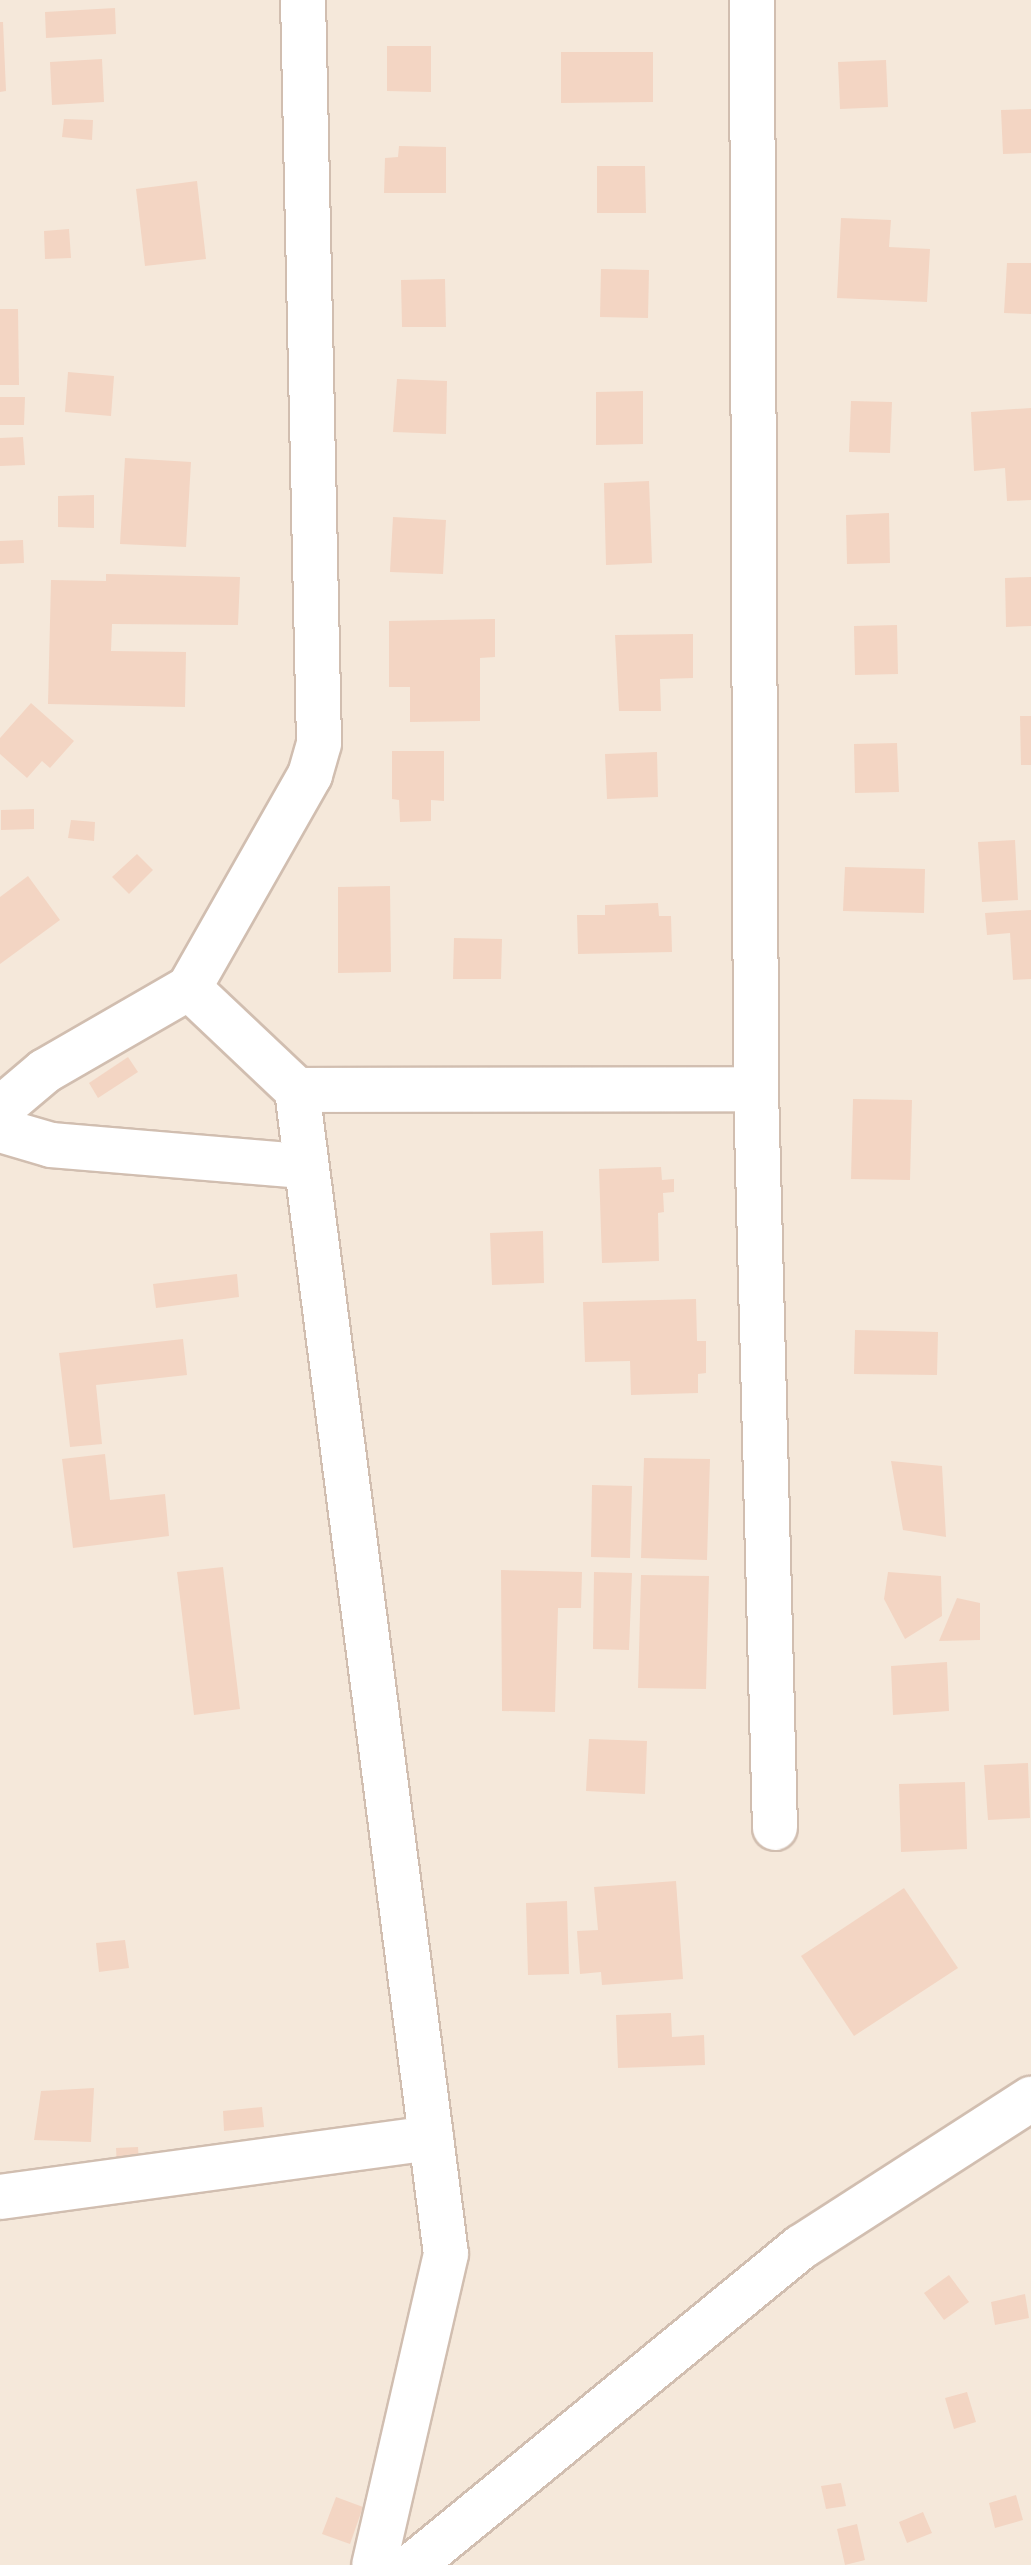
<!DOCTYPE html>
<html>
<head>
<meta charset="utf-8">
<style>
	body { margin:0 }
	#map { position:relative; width:1031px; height:2565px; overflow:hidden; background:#fdf6ec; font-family:"Open Sans",sans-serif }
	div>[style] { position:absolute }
	.residential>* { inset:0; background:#f5e8da }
	.building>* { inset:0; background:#f3d5c3 }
	.roads { filter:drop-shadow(2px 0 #d1beb0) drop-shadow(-2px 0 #d1beb0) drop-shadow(0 2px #d1beb0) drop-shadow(0 -2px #d1beb0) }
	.minor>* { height:44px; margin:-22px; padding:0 22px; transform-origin:22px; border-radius:22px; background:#fff }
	span { translate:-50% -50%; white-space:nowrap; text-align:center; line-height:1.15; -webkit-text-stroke:6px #fffaf3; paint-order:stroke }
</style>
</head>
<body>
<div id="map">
	<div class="residential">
		<i style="clip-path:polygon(0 0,1031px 0,1031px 2565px,0 2565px)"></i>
	</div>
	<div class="building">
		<i style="clip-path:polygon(115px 8px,116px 34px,46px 38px,45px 12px)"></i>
		<i style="clip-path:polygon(0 22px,3px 22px,6px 91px,0 92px)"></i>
		<i style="clip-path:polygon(387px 46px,431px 46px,431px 92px,387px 91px)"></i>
		<i style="clip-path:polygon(561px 52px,653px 52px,653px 102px,561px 103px)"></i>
		<i style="clip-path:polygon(102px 59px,104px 102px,52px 105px,50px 62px)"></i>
		<i style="clip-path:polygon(886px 60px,888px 107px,840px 109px,838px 62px)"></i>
		<i style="clip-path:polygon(1031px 109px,1031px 153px,1003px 154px,1001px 110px)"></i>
		<i style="clip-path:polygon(64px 119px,93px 120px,92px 140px,62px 137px)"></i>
		<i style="clip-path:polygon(399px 146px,446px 147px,446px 193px,384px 193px,385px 158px,398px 157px)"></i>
		<i style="clip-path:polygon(597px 166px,645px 166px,646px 213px,597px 213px)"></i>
		<i style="clip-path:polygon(197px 181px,206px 259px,145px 266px,136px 189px)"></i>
		<i style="clip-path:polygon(841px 218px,891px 220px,889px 247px,930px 249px,927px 302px,837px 298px)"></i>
		<i style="clip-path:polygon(69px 229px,71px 258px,45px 259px,44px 231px)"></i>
		<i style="clip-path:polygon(1007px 263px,1031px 263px,1031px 314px,1004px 313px)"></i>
		<i style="clip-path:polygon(601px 269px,649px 270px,648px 318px,600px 317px)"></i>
		<i style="clip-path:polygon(445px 279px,446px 327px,402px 327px,401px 280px)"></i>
		<i style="clip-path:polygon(0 309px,18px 309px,19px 385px,0 385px)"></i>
		<i style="clip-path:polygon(68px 372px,114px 376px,111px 416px,65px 412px)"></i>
		<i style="clip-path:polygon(397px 379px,447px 381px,446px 434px,393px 432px)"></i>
		<i style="clip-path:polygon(643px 391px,643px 444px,596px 445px,596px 392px)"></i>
		<i style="clip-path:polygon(0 397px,25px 397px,24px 425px,0 425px)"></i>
		<i style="clip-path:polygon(851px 401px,892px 402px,890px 453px,849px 452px)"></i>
		<i style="clip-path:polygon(1031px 408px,1031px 500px,1007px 501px,1005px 468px,974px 471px,971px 412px)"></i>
		<i style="clip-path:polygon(23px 437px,25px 465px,0 466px,0 438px)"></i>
		<i style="clip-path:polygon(125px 458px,191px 462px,186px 547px,120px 544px)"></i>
		<i style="clip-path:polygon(649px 481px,652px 563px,606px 565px,604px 483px)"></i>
		<i style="clip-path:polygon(94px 495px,94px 528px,58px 527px,58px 496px)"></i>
		<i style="clip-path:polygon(889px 513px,890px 563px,847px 564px,846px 515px)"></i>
		<i style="clip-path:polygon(393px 517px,446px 520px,443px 574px,390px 572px)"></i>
		<i style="clip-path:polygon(23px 540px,24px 563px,0 564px,0 541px)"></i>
		<i style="clip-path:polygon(106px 574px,240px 577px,238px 625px,112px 624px,111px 651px,186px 652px,185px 707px,48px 704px,51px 580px,106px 581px)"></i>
		<i style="clip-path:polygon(1031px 577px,1031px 626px,1006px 627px,1005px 578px)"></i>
		<i style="clip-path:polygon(495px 619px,495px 657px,480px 658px,480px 721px,410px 722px,410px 687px,389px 687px,389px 621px)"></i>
		<i style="clip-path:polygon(897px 625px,898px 674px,855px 675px,854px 626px)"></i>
		<i style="clip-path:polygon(693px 634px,693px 678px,660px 679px,661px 711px,619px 711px,615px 635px)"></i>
		<i style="clip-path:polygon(31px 703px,74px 741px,50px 768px,42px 761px,27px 778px,0 754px,0 738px)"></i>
		<i style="clip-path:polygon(1020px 716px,1031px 716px,1031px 765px,1021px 765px)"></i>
		<i style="clip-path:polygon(897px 743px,899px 792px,855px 793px,854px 744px)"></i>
		<i style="clip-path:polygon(392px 751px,444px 751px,444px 801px,431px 800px,431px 821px,400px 822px,399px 800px,392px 799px)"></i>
		<i style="clip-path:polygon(657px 752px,658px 797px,607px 799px,605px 754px)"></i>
		<i style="clip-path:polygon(34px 809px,34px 829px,1px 830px,1px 810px)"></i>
		<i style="clip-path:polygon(71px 820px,95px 822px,94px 841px,68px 838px)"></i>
		<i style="clip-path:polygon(1015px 840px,1018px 900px,982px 902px,978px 842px)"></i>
		<i style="clip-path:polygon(137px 854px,153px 870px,129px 894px,112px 877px)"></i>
		<i style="clip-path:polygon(845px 867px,925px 869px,924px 913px,843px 911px)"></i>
		<i style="clip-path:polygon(28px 876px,60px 920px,0 964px,0 897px)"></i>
		<i style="clip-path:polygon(390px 886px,391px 972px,338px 973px,338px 887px)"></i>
		<i style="clip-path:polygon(658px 903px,659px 916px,671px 916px,672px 952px,578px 954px,577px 915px,605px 915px,605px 905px)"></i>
		<i style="clip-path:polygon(1031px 910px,1031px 979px,1013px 980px,1010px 933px,987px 935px,985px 913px)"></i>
		<i style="clip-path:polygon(454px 938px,502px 939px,501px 979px,453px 979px)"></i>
		<i style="clip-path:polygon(128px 1057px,138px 1072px,98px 1098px,89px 1083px)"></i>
		<i style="clip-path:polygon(853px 1099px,912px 1100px,910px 1180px,851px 1179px)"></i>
		<i style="clip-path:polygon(661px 1167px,662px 1180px,674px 1179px,674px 1192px,663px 1193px,664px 1212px,658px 1213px,659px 1261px,602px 1263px,599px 1169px)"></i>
		<i style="clip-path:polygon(543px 1231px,544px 1283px,492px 1285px,490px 1233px)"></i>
		<i style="clip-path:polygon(237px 1274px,239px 1297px,156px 1308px,153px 1284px)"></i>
		<i style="clip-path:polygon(696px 1299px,697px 1341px,706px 1341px,706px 1373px,698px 1374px,698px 1393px,631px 1395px,630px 1361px,585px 1362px,583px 1302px)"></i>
		<i style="clip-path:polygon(855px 1330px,938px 1332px,937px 1375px,854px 1374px)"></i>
		<i style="clip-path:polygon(183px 1339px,187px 1375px,96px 1385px,102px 1444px,70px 1447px,59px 1353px)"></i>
		<i style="clip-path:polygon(105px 1454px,110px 1500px,165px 1494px,169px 1536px,73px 1548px,62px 1459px)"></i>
		<i style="clip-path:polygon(644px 1458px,710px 1459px,707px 1560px,641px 1558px)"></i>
		<i style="clip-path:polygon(891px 1461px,942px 1466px,946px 1537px,903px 1530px)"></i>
		<i style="clip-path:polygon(592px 1485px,632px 1486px,630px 1558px,591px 1557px)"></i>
		<i style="clip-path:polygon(223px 1567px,240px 1709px,194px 1715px,177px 1572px)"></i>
		<i style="clip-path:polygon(501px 1570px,582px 1572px,581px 1608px,558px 1608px,555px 1712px,502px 1711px)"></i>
		<i style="clip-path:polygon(594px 1572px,632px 1573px,629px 1650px,593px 1649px)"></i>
		<i style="clip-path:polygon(888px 1572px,941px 1576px,942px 1616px,905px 1639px,884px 1599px)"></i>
		<i style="clip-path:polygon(641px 1575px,709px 1576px,706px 1689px,638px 1688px)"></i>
		<i style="clip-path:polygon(957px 1598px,980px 1603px,980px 1640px,939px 1641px)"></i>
		<i style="clip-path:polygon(947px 1662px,949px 1711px,893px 1715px,891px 1666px)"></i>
		<i style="clip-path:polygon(589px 1739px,647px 1741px,645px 1794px,586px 1791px)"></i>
		<i style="clip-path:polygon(1028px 1763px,1030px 1818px,988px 1820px,984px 1765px)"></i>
		<i style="clip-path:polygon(965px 1782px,967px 1849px,901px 1852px,899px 1784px)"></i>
		<i style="clip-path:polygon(676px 1881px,683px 1979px,602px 1985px,601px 1972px,580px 1974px,577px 1931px,598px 1930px,594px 1887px)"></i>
		<i style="clip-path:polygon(904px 1888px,958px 1968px,854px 2036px,801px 1956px)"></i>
		<i style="clip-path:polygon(567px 1901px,569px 1974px,528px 1975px,526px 1903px)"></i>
		<i style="clip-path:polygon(125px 1940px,129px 1968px,99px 1972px,96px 1943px)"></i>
		<i style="clip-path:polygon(671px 2013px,672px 2037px,704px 2035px,705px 2065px,618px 2068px,616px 2015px)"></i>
		<i style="clip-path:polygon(94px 2088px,91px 2142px,34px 2140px,41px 2091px)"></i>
		<i style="clip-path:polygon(262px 2107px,264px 2127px,224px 2131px,223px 2111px)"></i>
		<i style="clip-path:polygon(138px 2147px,139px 2164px,117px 2166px,116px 2148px)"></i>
		<i style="clip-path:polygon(949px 2275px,969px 2302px,944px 2320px,924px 2293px)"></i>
		<i style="clip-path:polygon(1025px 2294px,1029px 2318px,995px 2325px,991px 2302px)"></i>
		<i style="clip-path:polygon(967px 2392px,976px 2422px,954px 2429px,945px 2398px)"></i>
		<i style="clip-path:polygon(841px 2483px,846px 2506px,826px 2509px,821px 2486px)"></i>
		<i style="clip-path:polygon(1016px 2495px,1023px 2520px,995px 2528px,989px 2503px)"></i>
		<i style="clip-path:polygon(336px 2497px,363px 2507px,350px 2544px,322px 2534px)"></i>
		<i style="clip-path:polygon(923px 2512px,932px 2533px,907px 2543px,899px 2522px)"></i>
		<i style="clip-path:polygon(857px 2524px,865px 2560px,845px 2565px,837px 2529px)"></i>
	</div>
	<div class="roads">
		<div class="minor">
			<i style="left:752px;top:0;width:1089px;rotate:89.79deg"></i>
			<i style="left:756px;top:1089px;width:739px;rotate:88.53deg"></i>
			<i style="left:189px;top:988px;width:149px;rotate:43.4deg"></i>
			<i style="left:297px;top:1090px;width:459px;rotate:-0.1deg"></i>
			<i style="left:297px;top:1090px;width:1173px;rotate:82.71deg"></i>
			<i style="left:446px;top:2254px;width:319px;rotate:103deg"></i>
			<i style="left:0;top:1109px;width:59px;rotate:-40.2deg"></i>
			<i style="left:45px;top:1071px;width:166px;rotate:-30deg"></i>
			<i style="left:189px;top:988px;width:245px;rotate:-60.4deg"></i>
			<i style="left:310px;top:775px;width:33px;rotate:-74deg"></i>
			<i style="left:319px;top:743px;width:743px;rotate:-91.23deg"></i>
			<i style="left:0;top:1130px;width:53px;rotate:16.4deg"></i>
			<i style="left:51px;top:1145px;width:253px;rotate:4.8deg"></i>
			<i style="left:0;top:2197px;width:435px;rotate:-7.8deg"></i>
			<i style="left:413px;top:2565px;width:502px;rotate:-39.34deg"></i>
			<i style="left:801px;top:2247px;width:274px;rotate:-32.8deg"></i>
		</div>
	</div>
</div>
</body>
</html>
